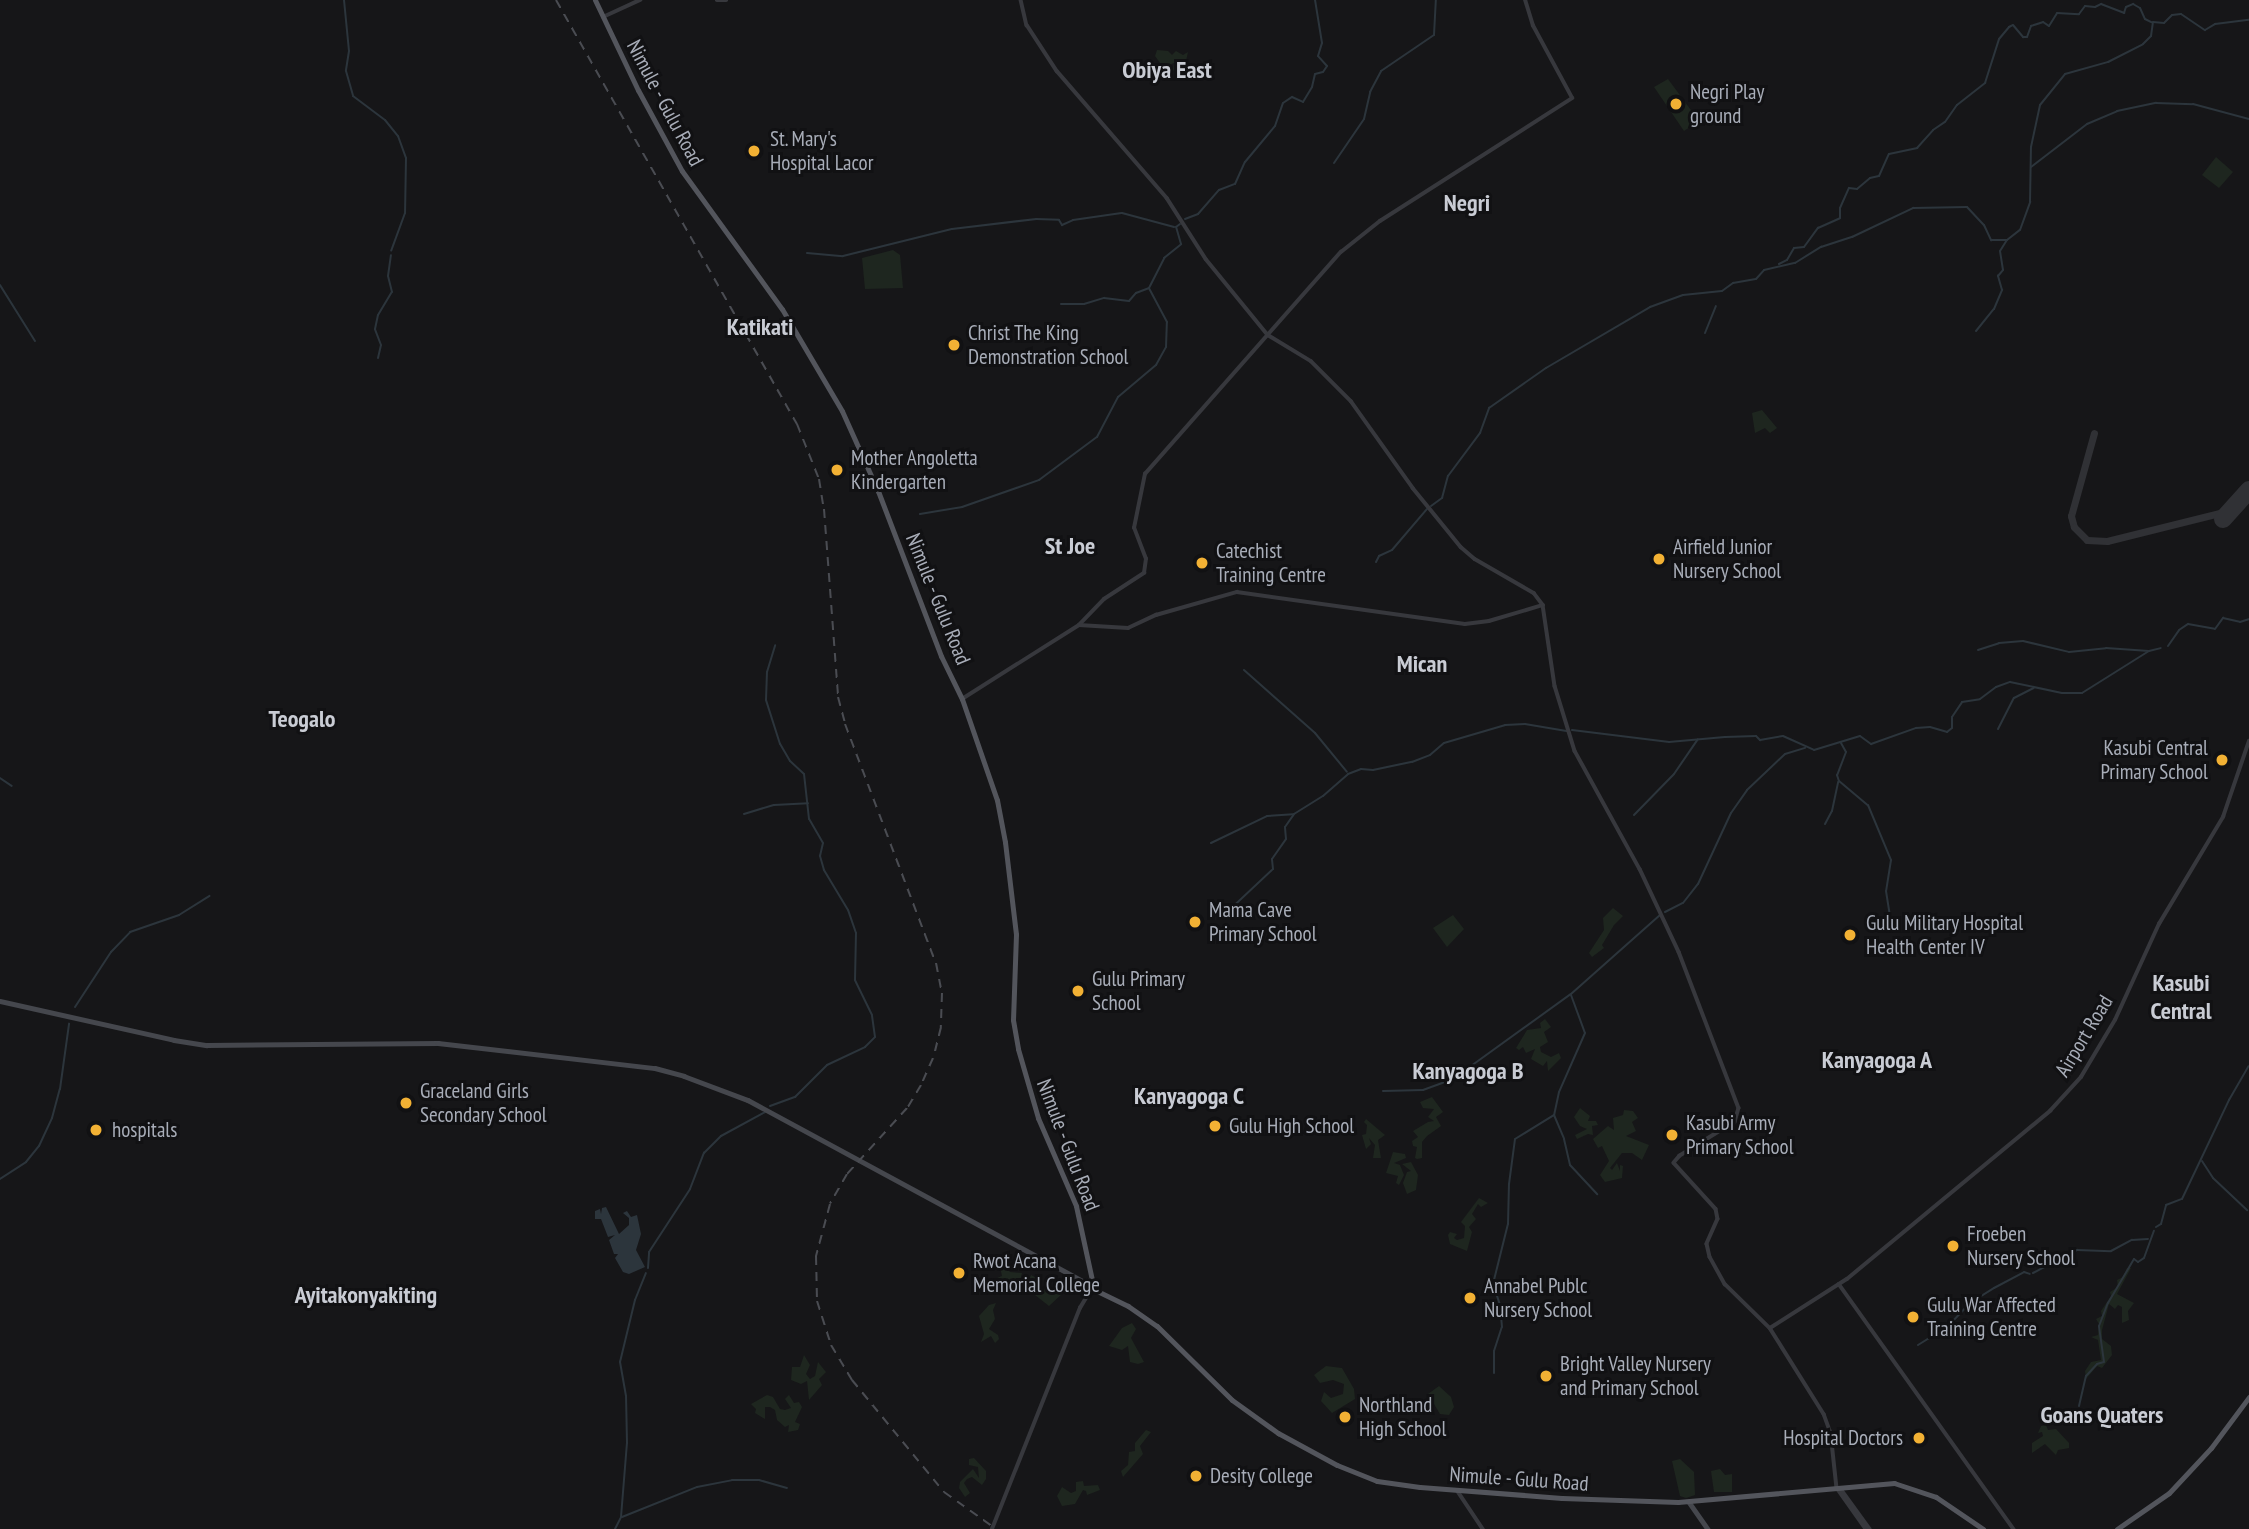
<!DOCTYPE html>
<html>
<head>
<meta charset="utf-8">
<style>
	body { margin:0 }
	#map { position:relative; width:2249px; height:1529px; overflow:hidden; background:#161618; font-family:"PT Sans Narrow",sans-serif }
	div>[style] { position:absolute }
	.green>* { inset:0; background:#1e261f }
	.water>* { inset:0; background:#2c353c }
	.stream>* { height:2px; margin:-1px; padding:0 1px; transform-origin:1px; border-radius:1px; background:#2c353c }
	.taxiway>* { height:7px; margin:-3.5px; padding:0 3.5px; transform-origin:3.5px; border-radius:3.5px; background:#303135 }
	.runway>* { height:18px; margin:-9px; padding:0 9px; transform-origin:9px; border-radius:9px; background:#303135 }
	.tertiary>* { height:3.5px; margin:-1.75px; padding:0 1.75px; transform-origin:1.75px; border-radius:1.75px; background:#37383d }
	.secondary>* { height:4.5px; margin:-2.25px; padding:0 2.25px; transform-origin:2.25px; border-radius:2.25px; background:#45474d }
	.primary>* { height:5px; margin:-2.5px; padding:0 2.5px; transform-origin:2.5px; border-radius:2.5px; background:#53555c }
	.primary>.ring { margin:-2.5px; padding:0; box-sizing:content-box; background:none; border:5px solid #53555c; border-radius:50% }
	.rail>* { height:2px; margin-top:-1px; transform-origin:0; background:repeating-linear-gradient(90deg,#4a4c52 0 9px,transparent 0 16px) }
	.dots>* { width:19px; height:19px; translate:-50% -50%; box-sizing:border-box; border:4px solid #111113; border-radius:50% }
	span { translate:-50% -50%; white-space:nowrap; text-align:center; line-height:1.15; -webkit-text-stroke:6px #111113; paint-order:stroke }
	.poi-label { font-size:21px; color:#a8adb8 }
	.left { translate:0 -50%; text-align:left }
	.right { translate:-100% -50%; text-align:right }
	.street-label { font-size:21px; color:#a8adb8 }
	.quarter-label { font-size:24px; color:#c9ccd4; font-weight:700 }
</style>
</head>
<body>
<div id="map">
	<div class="green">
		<i style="clip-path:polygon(1157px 50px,1168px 51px,1172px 55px,1176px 51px,1183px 55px,1188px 52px,1186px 61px,1177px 65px,1181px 76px,1173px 70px,1174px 63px,1163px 67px,1155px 56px)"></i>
		<i style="clip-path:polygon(1668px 79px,1699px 121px,1684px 131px,1654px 87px)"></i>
		<i style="clip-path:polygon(2216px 157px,2233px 172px,2219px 188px,2202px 175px)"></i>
		<i style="clip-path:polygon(893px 250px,900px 255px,903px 288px,865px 289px,862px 258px)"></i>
		<i style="clip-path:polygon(1762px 410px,1777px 428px,1770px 433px,1765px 428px,1755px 433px,1752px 413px)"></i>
		<i style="clip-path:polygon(1613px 908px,1623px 916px,1614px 925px,1602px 945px,1604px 948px,1592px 957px,1589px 953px,1604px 930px,1603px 918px)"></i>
		<i style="clip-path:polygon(1453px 915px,1464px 929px,1447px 947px,1433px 928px)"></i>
		<i style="clip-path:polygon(1545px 1019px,1551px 1027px,1544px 1032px,1548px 1042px,1540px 1047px,1541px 1052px,1551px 1057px,1559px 1053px,1561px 1058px,1548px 1071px,1547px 1061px,1543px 1066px,1531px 1059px,1535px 1049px,1526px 1053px,1523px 1047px,1519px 1050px,1516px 1048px,1527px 1030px,1541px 1028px,1540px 1023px)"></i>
		<i style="clip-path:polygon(1432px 1097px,1443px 1112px,1436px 1117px,1441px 1126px,1427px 1136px,1422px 1142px,1422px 1158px,1417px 1159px,1415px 1158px,1417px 1147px,1413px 1146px,1412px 1141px,1418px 1137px,1413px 1131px,1428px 1122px,1434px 1121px,1428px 1117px,1434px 1109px,1423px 1108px,1420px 1102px)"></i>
		<i style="clip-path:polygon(1580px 1108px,1590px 1116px,1588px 1121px,1596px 1121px,1598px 1125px,1592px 1126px,1593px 1135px,1588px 1134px,1577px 1139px,1575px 1135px,1587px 1129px,1580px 1126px,1574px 1117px)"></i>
		<i style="clip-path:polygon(1624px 1110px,1633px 1111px,1638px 1118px,1632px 1122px,1636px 1131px,1626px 1136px,1649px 1145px,1642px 1160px,1632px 1153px,1622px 1153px,1610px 1168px,1612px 1170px,1617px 1163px,1620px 1171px,1620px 1165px,1623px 1166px,1622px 1178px,1605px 1182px,1600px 1175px,1609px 1161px,1602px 1146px,1598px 1148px,1593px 1139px,1608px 1126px,1614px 1130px,1613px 1118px,1623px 1115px)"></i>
		<i style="clip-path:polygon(1366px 1119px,1385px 1135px,1378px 1140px,1381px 1158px,1373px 1158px,1375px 1145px,1369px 1138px,1371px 1144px,1366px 1149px,1362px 1135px,1366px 1134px,1367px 1125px,1364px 1122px)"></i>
		<i style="clip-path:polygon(1393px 1152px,1405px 1154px,1406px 1158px,1394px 1163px,1400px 1165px,1404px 1175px,1399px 1185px,1396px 1183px,1398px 1176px,1386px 1173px)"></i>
		<i style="clip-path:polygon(1411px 1162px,1418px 1175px,1416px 1190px,1407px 1194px,1403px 1183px,1407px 1172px,1411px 1171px,1402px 1164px)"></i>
		<i style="clip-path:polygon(1479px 1198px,1488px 1203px,1481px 1207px,1478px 1204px,1472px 1214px,1476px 1219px,1469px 1227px,1472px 1232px,1467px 1251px,1450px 1244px,1448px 1235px,1450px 1232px,1457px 1234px,1454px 1238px,1457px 1240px,1464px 1238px,1465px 1226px,1461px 1222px)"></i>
		<i style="clip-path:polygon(1003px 1265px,1010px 1272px,1022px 1273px,1020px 1281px,1016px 1281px,1016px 1289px,1011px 1293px,1004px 1282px,999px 1288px,996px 1284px,997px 1278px,1002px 1276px,1000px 1267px)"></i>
		<i style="clip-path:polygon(2127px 1268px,2131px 1268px,2117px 1294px,2134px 1303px,2128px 1311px,2129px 1320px,2122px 1323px,2122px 1307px,2118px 1305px,2115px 1309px,2109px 1304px,2102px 1330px,2102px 1339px,2111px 1346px,2112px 1355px,2102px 1368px,2097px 1366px,2086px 1379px,2085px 1371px,2091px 1362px,2101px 1360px,2098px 1340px,2091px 1337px,2098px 1335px,2099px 1324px,2096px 1319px,2102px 1316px,2101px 1311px,2111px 1296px,2110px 1292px,2118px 1287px,2117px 1280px,2123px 1277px)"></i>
		<i style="clip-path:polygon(1031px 1275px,1042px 1281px,1035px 1286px,1039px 1292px,1046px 1285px,1056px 1290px,1069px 1278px,1075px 1282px,1049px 1306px,1026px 1288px)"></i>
		<i style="clip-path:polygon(996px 1303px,993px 1310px,995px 1319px,989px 1329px,998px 1335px,999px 1339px,995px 1343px,991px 1336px,981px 1342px,984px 1334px,979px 1316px,989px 1305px)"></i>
		<i style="clip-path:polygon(1132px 1323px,1136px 1329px,1131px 1338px,1144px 1362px,1138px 1364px,1130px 1362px,1128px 1346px,1122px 1350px,1109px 1346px,1122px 1328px)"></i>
		<i style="clip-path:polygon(804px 1355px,810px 1365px,806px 1374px,810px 1379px,815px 1376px,818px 1362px,826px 1372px,819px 1379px,822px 1385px,809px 1400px,807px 1381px,801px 1384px,791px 1380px,792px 1367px,800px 1367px)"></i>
		<i style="clip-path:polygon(1326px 1366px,1342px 1368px,1354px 1389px,1355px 1399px,1332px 1413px,1321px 1401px,1324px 1392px,1331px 1398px,1343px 1394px,1344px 1384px,1333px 1380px,1320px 1383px,1314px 1375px)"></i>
		<i style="clip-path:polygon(1439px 1386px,1451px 1397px,1454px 1407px,1449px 1415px,1440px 1414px,1428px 1394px)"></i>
		<i style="clip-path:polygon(767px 1395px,773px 1397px,780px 1409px,785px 1410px,791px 1408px,785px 1399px,789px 1395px,794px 1403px,799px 1402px,802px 1407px,795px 1422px,800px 1424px,798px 1430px,788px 1432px,789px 1425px,785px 1427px,777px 1420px,775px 1410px,770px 1407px,765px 1407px,765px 1419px,755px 1413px,756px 1409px,751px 1404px)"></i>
		<i style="clip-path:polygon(2046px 1425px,2048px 1430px,2056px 1429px,2069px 1443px,2069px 1448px,2058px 1450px,2056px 1455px,2045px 1444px,2032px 1453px,2032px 1443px,2043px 1436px,2042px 1432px,2038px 1433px,2041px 1426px)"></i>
		<i style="clip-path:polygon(1146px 1430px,1151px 1432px,1140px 1446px,1143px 1454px,1123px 1477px,1121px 1471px,1128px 1465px,1129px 1452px,1135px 1451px,1135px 1443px)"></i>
		<i style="clip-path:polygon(974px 1458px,986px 1471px,986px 1479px,982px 1485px,972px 1477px,967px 1479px,964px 1483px,970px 1493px,965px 1497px,959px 1488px,960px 1482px,973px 1469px,979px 1478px,978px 1467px,969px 1465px,969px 1459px)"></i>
		<i style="clip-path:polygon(1680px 1459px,1694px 1472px,1695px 1495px,1686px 1498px,1680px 1496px,1672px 1461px)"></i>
		<i style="clip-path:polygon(1720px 1469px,1725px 1475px,1732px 1474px,1732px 1492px,1714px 1492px,1711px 1471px)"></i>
		<i style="clip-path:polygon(1083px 1481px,1084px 1486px,1098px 1485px,1100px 1490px,1087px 1495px,1086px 1491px,1083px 1490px,1075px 1504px,1062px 1506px,1057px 1496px,1062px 1487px,1071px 1493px,1076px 1491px,1076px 1482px)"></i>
	</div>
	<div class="water">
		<i style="clip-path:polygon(606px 1207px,619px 1234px,629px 1225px,629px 1218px,623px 1213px,627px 1211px,631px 1217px,637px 1215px,641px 1234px,636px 1250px,645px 1267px,629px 1274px,623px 1272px,615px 1258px,618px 1254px,614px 1254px,609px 1240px,615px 1235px,608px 1237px,601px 1219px,595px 1219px,595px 1211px,600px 1209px,601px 1214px,602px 1208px)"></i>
	</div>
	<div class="stream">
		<i style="left:344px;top:0;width:51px;rotate:84.4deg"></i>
		<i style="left:349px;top:51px;width:20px;rotate:99deg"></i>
		<i style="left:346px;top:71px;width:26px;rotate:74deg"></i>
		<i style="left:353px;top:96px;width:40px;rotate:37deg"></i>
		<i style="left:385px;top:120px;width:21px;rotate:51deg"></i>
		<i style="left:398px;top:136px;width:23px;rotate:70deg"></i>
		<i style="left:406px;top:158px;width:55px;rotate:91deg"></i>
		<i style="left:405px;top:213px;width:40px;rotate:110.2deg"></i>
		<i style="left:1334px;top:163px;width:53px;rotate:-55.7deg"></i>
		<i style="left:1364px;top:119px;width:28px;rotate:-77deg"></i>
		<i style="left:1370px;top:92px;width:24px;rotate:-62deg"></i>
		<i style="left:1381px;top:71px;width:64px;rotate:-34.2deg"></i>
		<i style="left:1434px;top:35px;width:35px;rotate:-87deg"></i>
		<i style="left:2031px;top:167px;width:71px;rotate:-37.5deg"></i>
		<i style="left:2087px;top:124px;width:33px;rotate:-23deg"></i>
		<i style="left:2117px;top:111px;width:40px;rotate:-12deg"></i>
		<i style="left:2156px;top:103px;width:37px;rotate:2deg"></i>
		<i style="left:2193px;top:104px;width:58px;rotate:15deg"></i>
		<i style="left:1185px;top:219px;width:14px;rotate:-21deg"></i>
		<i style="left:1198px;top:214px;width:32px;rotate:-49deg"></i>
		<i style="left:1219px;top:190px;width:17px;rotate:-21deg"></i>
		<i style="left:1235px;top:184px;width:24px;rotate:-66deg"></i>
		<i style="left:1245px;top:162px;width:47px;rotate:-50.2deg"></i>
		<i style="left:1275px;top:126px;width:24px;rotate:-71deg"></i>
		<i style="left:1283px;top:103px;width:11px;rotate:-34deg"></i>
		<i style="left:1292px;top:97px;width:12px;rotate:24deg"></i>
		<i style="left:1303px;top:102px;width:17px;rotate:-59deg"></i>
		<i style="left:1312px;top:87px;width:13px;rotate:-77deg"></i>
		<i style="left:1315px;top:74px;width:8px;rotate:-14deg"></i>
		<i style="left:1323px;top:72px;width:7px;rotate:-56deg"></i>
		<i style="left:1327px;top:66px;width:13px;rotate:-132deg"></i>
		<i style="left:1318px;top:56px;width:14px;rotate:-73deg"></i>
		<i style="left:1322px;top:43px;width:44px;rotate:-99.2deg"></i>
		<i style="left:807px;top:253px;width:36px;rotate:5deg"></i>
		<i style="left:843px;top:256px;width:112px;rotate:-13.9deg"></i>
		<i style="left:952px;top:229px;width:85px;rotate:-6.8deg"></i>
		<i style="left:1036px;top:219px;width:23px;rotate:2deg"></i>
		<i style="left:1059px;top:220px;width:6px;rotate:59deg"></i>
		<i style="left:1062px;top:225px;width:12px;rotate:-24deg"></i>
		<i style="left:1073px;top:220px;width:49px;rotate:-8.1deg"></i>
		<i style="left:1122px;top:213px;width:54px;rotate:15.1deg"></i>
		<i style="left:1779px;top:264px;width:9px;rotate:-27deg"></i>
		<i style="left:1787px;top:260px;width:14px;rotate:-60deg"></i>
		<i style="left:1794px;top:248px;width:10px;rotate:-6deg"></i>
		<i style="left:1804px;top:247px;width:24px;rotate:-54deg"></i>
		<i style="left:1818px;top:228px;width:24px;rotate:-24deg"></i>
		<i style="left:1840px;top:218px;width:10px;rotate:-90deg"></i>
		<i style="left:1840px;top:208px;width:22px;rotate:-66deg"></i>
		<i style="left:1849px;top:188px;width:8px;rotate:7deg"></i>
		<i style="left:1857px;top:189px;width:17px;rotate:-40deg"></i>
		<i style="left:1870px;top:178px;width:9px;rotate:-13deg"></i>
		<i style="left:1879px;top:176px;width:24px;rotate:-66deg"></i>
		<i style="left:1889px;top:154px;width:29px;rotate:-12deg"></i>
		<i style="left:1917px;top:148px;width:24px;rotate:-48deg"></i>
		<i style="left:1933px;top:130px;width:14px;rotate:-34deg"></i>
		<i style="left:1945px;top:122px;width:21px;rotate:-55deg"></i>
		<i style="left:1957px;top:105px;width:36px;rotate:-38deg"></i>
		<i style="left:1985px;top:83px;width:46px;rotate:-72.3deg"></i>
		<i style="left:1999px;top:39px;width:16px;rotate:-50deg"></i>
		<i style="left:2009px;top:27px;width:4px;rotate:-27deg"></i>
		<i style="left:2013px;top:25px;width:16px;rotate:50deg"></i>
		<i style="left:2023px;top:37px;width:4px"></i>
		<i style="left:2027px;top:37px;width:12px;rotate:-70deg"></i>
		<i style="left:2031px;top:26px;width:13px;rotate:-18deg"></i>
		<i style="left:2043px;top:22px;width:7px;rotate:34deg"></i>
		<i style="left:2049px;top:26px;width:15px;rotate:-58deg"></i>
		<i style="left:2057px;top:13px;width:22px;rotate:3deg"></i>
		<i style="left:2079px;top:14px;width:10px;rotate:-53deg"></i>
		<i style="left:2085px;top:6px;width:10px;rotate:6deg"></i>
		<i style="left:2095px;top:7px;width:7px;rotate:-27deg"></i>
		<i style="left:2101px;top:4px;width:25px;rotate:21deg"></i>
		<i style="left:2124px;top:13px;width:6px;rotate:-72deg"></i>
		<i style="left:2126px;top:7px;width:8px;rotate:-23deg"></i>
		<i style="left:2133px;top:4px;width:8px;rotate:30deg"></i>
		<i style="left:2140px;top:8px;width:12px;rotate:66deg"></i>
		<i style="left:2145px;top:19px;width:7px;rotate:27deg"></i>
		<i style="left:0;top:285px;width:66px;rotate:58deg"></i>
		<i style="left:1061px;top:304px;width:23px"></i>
		<i style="left:1084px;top:304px;width:21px;rotate:-17deg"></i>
		<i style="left:1104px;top:298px;width:25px;rotate:7deg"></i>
		<i style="left:1129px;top:301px;width:11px;rotate:-49deg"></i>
		<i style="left:1136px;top:293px;width:14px;rotate:-21deg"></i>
		<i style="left:1976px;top:331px;width:28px;rotate:-51deg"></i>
		<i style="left:1994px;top:309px;width:21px;rotate:-67deg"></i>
		<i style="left:2002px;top:290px;width:15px;rotate:-106deg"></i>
		<i style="left:1998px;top:276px;width:8px;rotate:-50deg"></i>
		<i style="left:2003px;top:270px;width:19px;rotate:-99deg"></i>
		<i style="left:2000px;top:251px;width:13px;rotate:-58deg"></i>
		<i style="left:1705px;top:333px;width:29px;rotate:-68deg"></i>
		<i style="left:378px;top:358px;width:13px;rotate:-77deg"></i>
		<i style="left:381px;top:345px;width:17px;rotate:-111deg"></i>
		<i style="left:375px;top:329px;width:14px;rotate:-78deg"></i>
		<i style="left:378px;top:315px;width:27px;rotate:-59deg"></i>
		<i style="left:392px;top:292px;width:16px;rotate:-104deg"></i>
		<i style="left:388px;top:276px;width:21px;rotate:-82deg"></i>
		<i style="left:1431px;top:506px;width:14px;rotate:-36deg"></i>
		<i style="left:1442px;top:498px;width:23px;rotate:-75deg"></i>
		<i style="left:1448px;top:476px;width:54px;rotate:-53.3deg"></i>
		<i style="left:1480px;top:433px;width:27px;rotate:-70deg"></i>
		<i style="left:1489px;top:408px;width:70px;rotate:-35.1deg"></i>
		<i style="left:1546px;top:368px;width:121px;rotate:-30.4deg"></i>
		<i style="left:1650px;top:307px;width:35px;rotate:-20deg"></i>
		<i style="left:1683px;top:295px;width:39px;rotate:-6deg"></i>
		<i style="left:1722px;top:291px;width:14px;rotate:-36deg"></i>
		<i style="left:1733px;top:283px;width:23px;rotate:-10deg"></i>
		<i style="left:1756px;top:279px;width:12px;rotate:-48deg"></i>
		<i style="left:1764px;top:270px;width:32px;rotate:-13deg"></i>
		<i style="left:1795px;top:263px;width:31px;rotate:-32deg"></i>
		<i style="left:1821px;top:247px;width:33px;rotate:-18deg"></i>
		<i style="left:1852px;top:237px;width:68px;rotate:-25.4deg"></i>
		<i style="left:1913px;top:208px;width:54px;rotate:-1.1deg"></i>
		<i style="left:1967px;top:207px;width:25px;rotate:47deg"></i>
		<i style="left:1984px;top:225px;width:17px;rotate:65deg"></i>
		<i style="left:1991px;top:240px;width:16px"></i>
		<i style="left:2007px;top:240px;width:16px;rotate:-38deg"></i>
		<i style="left:2020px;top:230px;width:30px;rotate:-70deg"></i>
		<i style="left:2030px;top:202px;width:55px;rotate:-89deg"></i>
		<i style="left:2031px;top:147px;width:43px;rotate:-77.9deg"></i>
		<i style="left:2040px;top:105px;width:40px;rotate:-51deg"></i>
		<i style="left:2065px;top:74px;width:45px;rotate:-15.6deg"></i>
		<i style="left:2108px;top:62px;width:39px;rotate:-27deg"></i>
		<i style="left:2143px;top:44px;width:11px;rotate:-45deg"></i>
		<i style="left:2151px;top:36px;width:14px;rotate:-82deg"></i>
		<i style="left:2153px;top:22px;width:11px;rotate:5deg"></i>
		<i style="left:2164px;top:23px;width:11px;rotate:-45deg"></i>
		<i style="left:2172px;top:15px;width:9px;rotate:-6deg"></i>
		<i style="left:2181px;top:14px;width:29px;rotate:34deg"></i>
		<i style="left:2205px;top:30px;width:12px;rotate:-31deg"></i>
		<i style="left:2215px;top:24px;width:34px;rotate:-7deg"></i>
		<i style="left:920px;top:514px;width:43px;rotate:-9.5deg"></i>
		<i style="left:962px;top:507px;width:82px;rotate:-19.3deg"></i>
		<i style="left:1039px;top:480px;width:72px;rotate:-36.6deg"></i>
		<i style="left:1097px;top:437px;width:45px;rotate:-62.3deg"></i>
		<i style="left:1118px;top:397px;width:50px;rotate:-40.1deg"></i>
		<i style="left:1156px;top:365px;width:21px;rotate:-61deg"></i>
		<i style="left:1166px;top:347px;width:25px;rotate:-88deg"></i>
		<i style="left:1167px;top:322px;width:38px;rotate:-118deg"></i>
		<i style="left:1149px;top:288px;width:34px;rotate:-63deg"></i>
		<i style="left:1164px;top:258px;width:22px;rotate:-39deg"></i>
		<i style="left:1181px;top:244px;width:18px;rotate:-106deg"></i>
		<i style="left:1176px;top:227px;width:5px;rotate:-37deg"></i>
		<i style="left:1376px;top:562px;width:7px;rotate:-63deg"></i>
		<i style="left:1379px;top:556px;width:14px;rotate:-25deg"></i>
		<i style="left:1392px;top:550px;width:54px;rotate:-49.5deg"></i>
		<i style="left:2168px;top:646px;width:19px;rotate:-55deg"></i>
		<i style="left:2179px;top:630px;width:11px;rotate:-34deg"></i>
		<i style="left:2188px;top:624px;width:27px;rotate:10deg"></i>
		<i style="left:2215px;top:629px;width:14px;rotate:-54deg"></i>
		<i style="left:2223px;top:618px;width:17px;rotate:13deg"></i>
		<i style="left:2240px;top:622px;width:9px;rotate:-18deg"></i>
		<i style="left:1978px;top:650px;width:22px;rotate:-18deg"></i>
		<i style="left:1999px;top:643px;width:24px;rotate:-5deg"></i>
		<i style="left:2023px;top:641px;width:47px;rotate:13.4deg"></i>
		<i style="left:2069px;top:652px;width:37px;rotate:-6deg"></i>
		<i style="left:2106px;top:648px;width:43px;rotate:4deg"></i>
		<i style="left:1244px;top:670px;width:95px;rotate:41.6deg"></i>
		<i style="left:1315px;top:733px;width:50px;rotate:50.6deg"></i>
		<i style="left:1998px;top:729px;width:35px;rotate:-63deg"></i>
		<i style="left:2014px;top:698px;width:22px;rotate:-27deg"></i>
		<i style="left:1572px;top:730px;width:98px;rotate:7.1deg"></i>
		<i style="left:1669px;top:742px;width:56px;rotate:-5.1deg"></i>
		<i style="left:1725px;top:737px;width:31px;rotate:-2deg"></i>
		<i style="left:1756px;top:736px;width:6px;rotate:45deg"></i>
		<i style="left:1760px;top:740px;width:23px;rotate:-10deg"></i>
		<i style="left:1783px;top:736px;width:34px;rotate:24deg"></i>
		<i style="left:1814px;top:750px;width:48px;rotate:-16.9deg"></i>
		<i style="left:1860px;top:736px;width:14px;rotate:36deg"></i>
		<i style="left:1871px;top:744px;width:48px;rotate:-19.6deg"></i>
		<i style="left:1916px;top:728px;width:14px;rotate:-4deg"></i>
		<i style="left:1930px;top:727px;width:18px;rotate:16deg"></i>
		<i style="left:1947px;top:732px;width:6px;rotate:-39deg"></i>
		<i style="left:1952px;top:728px;width:11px;rotate:-90deg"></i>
		<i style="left:1952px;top:717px;width:18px;rotate:-56deg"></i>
		<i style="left:1962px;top:702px;width:18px;rotate:-9deg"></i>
		<i style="left:1980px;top:699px;width:20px;rotate:-37deg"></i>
		<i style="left:1996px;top:687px;width:15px;rotate:-20deg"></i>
		<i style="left:2010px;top:682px;width:53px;rotate:11.9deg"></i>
		<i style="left:2062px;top:693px;width:20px"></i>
		<i style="left:2082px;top:693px;width:79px;rotate:-32.1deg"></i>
		<i style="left:2149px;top:651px;width:12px;rotate:-14deg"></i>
		<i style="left:1841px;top:743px;width:10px;rotate:61deg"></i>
		<i style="left:1846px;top:752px;width:25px;rotate:111deg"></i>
		<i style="left:1837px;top:775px;width:6px;rotate:72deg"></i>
		<i style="left:1839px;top:781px;width:38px;rotate:40deg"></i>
		<i style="left:1868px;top:805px;width:60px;rotate:67.3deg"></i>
		<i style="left:1891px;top:860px;width:31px;rotate:99deg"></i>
		<i style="left:1886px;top:891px;width:38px;rotate:81deg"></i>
		<i style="left:0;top:778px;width:14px;rotate:34deg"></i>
		<i style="left:744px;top:814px;width:31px;rotate:-17deg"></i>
		<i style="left:774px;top:805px;width:34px;rotate:-3deg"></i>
		<i style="left:1634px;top:815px;width:57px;rotate:-45.7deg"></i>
		<i style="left:1674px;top:774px;width:42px;rotate:-55.6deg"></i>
		<i style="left:1825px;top:824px;width:15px;rotate:-62deg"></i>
		<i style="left:1832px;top:811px;width:30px;rotate:-78deg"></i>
		<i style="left:1211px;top:843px;width:62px;rotate:-25.7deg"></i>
		<i style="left:1267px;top:816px;width:26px;rotate:-4deg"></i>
		<i style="left:1665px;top:912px;width:20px;rotate:-27deg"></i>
		<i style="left:1683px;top:903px;width:24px;rotate:-52deg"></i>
		<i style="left:1698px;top:884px;width:78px;rotate:-65.1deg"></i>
		<i style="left:1731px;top:813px;width:28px;rotate:-55deg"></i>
		<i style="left:1747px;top:790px;width:52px;rotate:-43.5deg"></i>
		<i style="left:1785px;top:754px;width:21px;rotate:-17deg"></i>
		<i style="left:1224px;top:915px;width:67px;rotate:-43.2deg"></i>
		<i style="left:1273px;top:869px;width:10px;rotate:-96deg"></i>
		<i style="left:1272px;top:859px;width:24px;rotate:-55deg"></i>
		<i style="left:1286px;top:839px;width:12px;rotate:-95deg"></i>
		<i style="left:1285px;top:827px;width:16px;rotate:-55deg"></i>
		<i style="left:1294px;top:814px;width:34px;rotate:-32deg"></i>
		<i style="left:1323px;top:796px;width:33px;rotate:-41deg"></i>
		<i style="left:1348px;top:774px;width:14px;rotate:-21deg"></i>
		<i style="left:1361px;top:769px;width:12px;rotate:5deg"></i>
		<i style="left:1373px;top:770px;width:40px;rotate:-12deg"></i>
		<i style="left:1412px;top:762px;width:19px;rotate:-21deg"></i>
		<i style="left:1430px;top:755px;width:18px;rotate:-41deg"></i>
		<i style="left:1444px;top:743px;width:64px;rotate:-16.4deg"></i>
		<i style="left:1505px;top:725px;width:20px;rotate:-3deg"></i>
		<i style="left:1525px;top:724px;width:42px;rotate:9.7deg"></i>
		<i style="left:1571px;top:995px;width:40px;rotate:69.8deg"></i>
		<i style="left:1585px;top:1033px;width:64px;rotate:113.8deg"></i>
		<i style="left:1559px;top:1092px;width:24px;rotate:102deg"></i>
		<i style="left:1554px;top:1115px;width:26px;rotate:67deg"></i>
		<i style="left:1564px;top:1139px;width:27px;rotate:77deg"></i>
		<i style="left:1570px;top:1165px;width:40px;rotate:47deg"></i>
		<i style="left:75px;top:1007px;width:66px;rotate:-56.8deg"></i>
		<i style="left:111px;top:952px;width:28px;rotate:-46deg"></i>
		<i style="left:130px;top:932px;width:52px;rotate:-19.1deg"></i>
		<i style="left:179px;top:915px;width:36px;rotate:-32deg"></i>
		<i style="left:1383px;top:1091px;width:40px;rotate:-1.4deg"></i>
		<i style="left:1423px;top:1090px;width:32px;rotate:-20deg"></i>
		<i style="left:1453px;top:1079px;width:145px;rotate:-35.8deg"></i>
		<i style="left:1571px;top:994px;width:119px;rotate:-41.6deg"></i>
		<i style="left:770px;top:1106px;width:27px;rotate:-20deg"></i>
		<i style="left:795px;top:1097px;width:45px;rotate:-45deg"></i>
		<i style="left:827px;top:1065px;width:42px;rotate:-25.3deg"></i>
		<i style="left:865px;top:1047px;width:14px;rotate:-45deg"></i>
		<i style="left:875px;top:1037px;width:22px;rotate:-98deg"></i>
		<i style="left:872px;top:1015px;width:39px;rotate:-116deg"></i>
		<i style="left:855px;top:980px;width:47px;rotate:-88.8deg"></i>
		<i style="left:856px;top:933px;width:24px;rotate:-109deg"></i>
		<i style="left:848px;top:910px;width:47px;rotate:-121deg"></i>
		<i style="left:824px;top:870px;width:15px;rotate:-106deg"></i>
		<i style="left:820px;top:856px;width:13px;rotate:-77deg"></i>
		<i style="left:823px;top:843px;width:28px;rotate:-120deg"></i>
		<i style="left:809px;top:819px;width:45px;rotate:-96.3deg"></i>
		<i style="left:804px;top:774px;width:19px;rotate:-137deg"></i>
		<i style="left:790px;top:761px;width:20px;rotate:-120deg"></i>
		<i style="left:780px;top:744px;width:46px;rotate:-107.7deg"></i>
		<i style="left:766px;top:700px;width:28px;rotate:-88deg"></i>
		<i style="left:767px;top:672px;width:28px;rotate:-73deg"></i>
		<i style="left:2202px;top:1161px;width:20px;rotate:57deg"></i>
		<i style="left:2213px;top:1178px;width:47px;rotate:43.3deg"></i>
		<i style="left:0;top:1179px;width:31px;rotate:-33deg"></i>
		<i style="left:26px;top:1162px;width:21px;rotate:-51deg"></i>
		<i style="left:39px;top:1146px;width:31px;rotate:-65deg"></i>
		<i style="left:52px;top:1118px;width:30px;rotate:-75deg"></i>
		<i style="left:60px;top:1089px;width:66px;rotate:-82.1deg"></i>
		<i style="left:2156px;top:1227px;width:6px;rotate:-31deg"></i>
		<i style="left:2161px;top:1224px;width:20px;rotate:-75deg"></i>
		<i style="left:2166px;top:1205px;width:17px;rotate:-21deg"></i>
		<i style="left:2182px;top:1199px;width:110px;rotate:-64.6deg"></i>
		<i style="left:2229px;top:1100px;width:39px;rotate:-60deg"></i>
		<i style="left:648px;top:1268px;width:16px;rotate:-86deg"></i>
		<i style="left:649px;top:1252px;width:75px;rotate:-56.9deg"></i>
		<i style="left:690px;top:1189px;width:39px;rotate:-69deg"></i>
		<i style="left:704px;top:1153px;width:24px;rotate:-45deg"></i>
		<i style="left:721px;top:1136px;width:50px;rotate:-28.6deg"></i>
		<i style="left:2033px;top:1273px;width:50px;rotate:-27.6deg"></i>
		<i style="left:2077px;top:1250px;width:34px;rotate:2deg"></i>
		<i style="left:2111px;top:1251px;width:24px;rotate:-28deg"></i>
		<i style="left:2132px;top:1240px;width:16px;rotate:-4deg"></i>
		<i style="left:1948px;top:1326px;width:32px;rotate:-46deg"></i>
		<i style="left:1970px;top:1303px;width:28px;rotate:-32deg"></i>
		<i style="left:1994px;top:1288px;width:34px;rotate:-28deg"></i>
		<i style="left:2024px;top:1272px;width:6px;rotate:18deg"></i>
		<i style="left:1918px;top:1345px;width:32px;rotate:-32deg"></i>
		<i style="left:1494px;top:1373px;width:22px;rotate:-90deg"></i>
		<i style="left:1494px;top:1351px;width:25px;rotate:-72deg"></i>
		<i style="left:1502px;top:1327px;width:22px;rotate:-95deg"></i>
		<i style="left:1500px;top:1305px;width:22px;rotate:-108deg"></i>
		<i style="left:1493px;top:1284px;width:62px;rotate:-76deg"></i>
		<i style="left:1508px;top:1224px;width:40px;rotate:-88.6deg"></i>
		<i style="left:1509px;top:1184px;width:45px;rotate:-82.4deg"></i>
		<i style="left:1515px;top:1139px;width:46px;rotate:-31.6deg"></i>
		<i style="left:2079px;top:1406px;width:31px;rotate:-77deg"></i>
		<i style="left:2086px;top:1376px;width:16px;rotate:-47deg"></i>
		<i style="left:2097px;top:1364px;width:7px;rotate:-16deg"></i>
		<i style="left:2104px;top:1362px;width:36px;rotate:-98deg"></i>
		<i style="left:2099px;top:1326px;width:25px;rotate:-69deg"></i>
		<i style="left:2108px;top:1303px;width:51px;rotate:-59.4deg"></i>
		<i style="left:2134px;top:1259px;width:5px;rotate:37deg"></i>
		<i style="left:2138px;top:1262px;width:7px;rotate:-34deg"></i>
		<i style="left:2144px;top:1258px;width:29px;rotate:-70deg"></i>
		<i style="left:622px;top:1517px;width:81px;rotate:-21.8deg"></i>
		<i style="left:697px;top:1487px;width:36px;rotate:-11deg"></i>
		<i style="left:732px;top:1480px;width:27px"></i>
		<i style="left:759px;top:1480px;width:29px;rotate:16deg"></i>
		<i style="left:615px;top:1529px;width:13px;rotate:-63deg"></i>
		<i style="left:621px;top:1517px;width:74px;rotate:-85.4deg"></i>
		<i style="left:627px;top:1443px;width:47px;rotate:-91.2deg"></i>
		<i style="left:626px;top:1396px;width:35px;rotate:-100deg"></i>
		<i style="left:620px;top:1362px;width:64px;rotate:-76.4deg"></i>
		<i style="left:635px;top:1300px;width:29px;rotate:-68deg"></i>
	</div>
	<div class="taxiway">
		<i style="left:2094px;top:433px;width:86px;rotate:105.5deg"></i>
		<i style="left:2071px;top:516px;width:11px;rotate:75deg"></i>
		<i style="left:2074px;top:527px;width:18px;rotate:45deg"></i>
		<i style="left:2087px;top:540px;width:20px;rotate:3deg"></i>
		<i style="left:2107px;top:541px;width:128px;rotate:-14deg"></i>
	</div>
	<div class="runway">
		<i style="left:2223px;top:519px;width:39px;rotate:-48deg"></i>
	</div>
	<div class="tertiary">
		<i style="left:717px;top:0;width:9px"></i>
		<i style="left:1021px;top:0;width:26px;rotate:77deg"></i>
		<i style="left:1027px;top:25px;width:55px;rotate:56.9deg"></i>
		<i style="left:1057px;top:71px;width:168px;rotate:49.1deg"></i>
		<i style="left:1167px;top:198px;width:72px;rotate:57.4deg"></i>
		<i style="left:1206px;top:259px;width:98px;rotate:50.8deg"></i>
		<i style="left:1268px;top:335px;width:50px;rotate:31.2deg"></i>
		<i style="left:1311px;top:361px;width:57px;rotate:45deg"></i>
		<i style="left:1351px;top:401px;width:107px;rotate:54.5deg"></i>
		<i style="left:1413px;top:488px;width:76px;rotate:50.9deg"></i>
		<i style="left:1461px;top:547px;width:18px;rotate:41deg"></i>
		<i style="left:1475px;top:559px;width:68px;rotate:30deg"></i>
		<i style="left:1534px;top:593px;width:15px;rotate:53deg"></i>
		<i style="left:1543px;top:605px;width:82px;rotate:81.6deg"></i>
		<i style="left:1555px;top:686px;width:68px;rotate:72.9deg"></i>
		<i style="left:1575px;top:751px;width:135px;rotate:61.2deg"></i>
		<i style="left:1640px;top:869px;width:92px;rotate:64.8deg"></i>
		<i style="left:1679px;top:952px;width:167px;rotate:69deg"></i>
		<i style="left:1739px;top:1108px;width:15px;rotate:106deg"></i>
		<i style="left:1735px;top:1122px;width:65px;rotate:148.3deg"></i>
		<i style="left:1680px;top:1156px;width:9px;rotate:131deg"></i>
		<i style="left:1674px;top:1163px;width:62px;rotate:47.6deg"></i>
		<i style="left:1716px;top:1209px;width:10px;rotate:79deg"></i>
		<i style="left:1718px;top:1219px;width:27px;rotate:114deg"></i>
		<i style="left:1707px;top:1244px;width:13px;rotate:77deg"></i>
		<i style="left:1710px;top:1257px;width:31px;rotate:61deg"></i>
		<i style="left:1725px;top:1284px;width:63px;rotate:44.4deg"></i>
		<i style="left:1770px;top:1328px;width:102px;rotate:57.9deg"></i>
		<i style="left:1824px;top:1414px;width:20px;rotate:70deg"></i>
		<i style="left:1831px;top:1433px;width:55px;rotate:83.8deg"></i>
		<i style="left:1837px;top:1488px;width:50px;rotate:54.7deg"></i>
		<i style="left:603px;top:17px;width:41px;rotate:-24.7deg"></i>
		<i style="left:1079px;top:625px;width:36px;rotate:-46deg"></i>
		<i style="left:1104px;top:599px;width:48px;rotate:-33deg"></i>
		<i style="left:1144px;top:573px;width:14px;rotate:-82deg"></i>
		<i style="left:1146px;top:559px;width:33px;rotate:-111deg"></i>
		<i style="left:1134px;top:528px;width:55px;rotate:-78.5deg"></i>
		<i style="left:1145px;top:474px;width:296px;rotate:-48.6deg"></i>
		<i style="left:1341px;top:252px;width:50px;rotate:-38.5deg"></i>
		<i style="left:1380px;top:221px;width:228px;rotate:-32.6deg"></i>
		<i style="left:1572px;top:98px;width:82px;rotate:-118.4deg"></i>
		<i style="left:1533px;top:26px;width:27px;rotate:-107deg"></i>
		<i style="left:962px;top:699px;width:138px;rotate:-32.3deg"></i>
		<i style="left:1079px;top:625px;width:49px;rotate:3.5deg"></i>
		<i style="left:1128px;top:628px;width:31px;rotate:-25deg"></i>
		<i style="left:1156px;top:615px;width:84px;rotate:-15.9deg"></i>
		<i style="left:1237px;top:592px;width:230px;rotate:8deg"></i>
		<i style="left:1465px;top:624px;width:24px;rotate:-7deg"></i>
		<i style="left:1489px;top:621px;width:56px;rotate:-16.5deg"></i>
		<i style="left:1839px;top:1284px;width:301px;rotate:54.5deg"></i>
		<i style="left:1770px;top:1328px;width:91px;rotate:-32.5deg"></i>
		<i style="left:1847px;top:1279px;width:264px;rotate:-39.6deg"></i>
		<i style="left:2050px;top:1111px;width:46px;rotate:-47.6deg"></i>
		<i style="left:2081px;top:1077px;width:66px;rotate:-59.2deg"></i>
		<i style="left:2115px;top:1020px;width:106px;rotate:-65.4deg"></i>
		<i style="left:2159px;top:924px;width:125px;rotate:-59.1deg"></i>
		<i style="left:2223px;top:817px;width:80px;rotate:-71.1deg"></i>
		<i style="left:1841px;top:1489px;width:49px;rotate:54.1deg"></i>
		<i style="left:1457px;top:1490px;width:47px;rotate:56.3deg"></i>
		<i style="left:992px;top:1529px;width:238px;rotate:-68.3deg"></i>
		<i style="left:1080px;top:1308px;width:21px;rotate:-59deg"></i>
	</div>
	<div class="secondary">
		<i style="left:0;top:1001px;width:178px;rotate:12.6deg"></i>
		<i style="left:174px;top:1040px;width:33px;rotate:9deg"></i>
		<i style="left:207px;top:1045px;width:231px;rotate:-0.5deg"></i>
		<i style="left:438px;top:1043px;width:218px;rotate:6.6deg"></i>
		<i style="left:655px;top:1068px;width:30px;rotate:15deg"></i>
		<i style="left:684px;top:1076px;width:68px;rotate:20.6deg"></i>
		<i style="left:748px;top:1100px;width:383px;rotate:28.4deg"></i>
		<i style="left:1689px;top:1502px;width:33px;rotate:55deg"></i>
	</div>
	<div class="primary">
		<i style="left:595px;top:0;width:100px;rotate:64.5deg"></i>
		<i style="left:638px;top:90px;width:92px;rotate:61.5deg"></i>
		<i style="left:682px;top:171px;width:170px;rotate:54.1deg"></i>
		<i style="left:782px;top:309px;width:118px;rotate:59.5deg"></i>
		<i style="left:842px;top:411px;width:88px;rotate:65.8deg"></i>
		<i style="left:878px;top:491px;width:177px;rotate:69.1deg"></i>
		<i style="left:941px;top:656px;width:48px;rotate:64deg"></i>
		<i style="left:962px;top:699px;width:107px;rotate:70.9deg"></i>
		<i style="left:997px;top:800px;width:43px;rotate:79.2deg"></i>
		<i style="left:1005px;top:842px;width:93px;rotate:83.2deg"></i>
		<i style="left:1016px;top:934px;width:86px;rotate:92deg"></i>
		<i style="left:1013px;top:1020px;width:29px;rotate:80deg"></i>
		<i style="left:1018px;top:1049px;width:72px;rotate:73.8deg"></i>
		<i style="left:1038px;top:1118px;width:96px;rotate:66.6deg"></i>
		<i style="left:1076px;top:1206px;width:76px;rotate:77.8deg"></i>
		<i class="ring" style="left:1084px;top:1280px;width:5px;height:5px"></i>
		<i style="left:1093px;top:1289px;width:39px;rotate:26deg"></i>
		<i style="left:1128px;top:1306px;width:35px;rotate:35deg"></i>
		<i style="left:1157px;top:1326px;width:105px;rotate:44.6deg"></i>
		<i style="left:1232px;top:1400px;width:57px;rotate:35.7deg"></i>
		<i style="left:1278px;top:1433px;width:67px;rotate:28.5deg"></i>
		<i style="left:1337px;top:1465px;width:43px;rotate:21.8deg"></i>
		<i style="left:1377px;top:1481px;width:43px;rotate:7.9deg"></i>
		<i style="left:1420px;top:1487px;width:142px;rotate:4.4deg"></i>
		<i style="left:1562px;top:1498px;width:116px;rotate:2deg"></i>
		<i style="left:1678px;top:1502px;width:217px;rotate:-5deg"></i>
		<i style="left:1894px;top:1483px;width:44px;rotate:18.4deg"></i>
		<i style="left:1936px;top:1497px;width:57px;rotate:34.2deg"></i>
		<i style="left:2117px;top:1529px;width:63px;rotate:-34.7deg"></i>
		<i style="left:2169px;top:1493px;width:62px;rotate:-47deg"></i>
		<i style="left:2211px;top:1448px;width:64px;rotate:-53.3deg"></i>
	</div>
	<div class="rail">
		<i style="left:556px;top:0;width:488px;rotate:60.4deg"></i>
		<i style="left:797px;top:424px;width:59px;rotate:68.2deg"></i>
		<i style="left:819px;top:479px;width:30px;rotate:81deg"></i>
		<i style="left:824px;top:509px;width:189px;rotate:85.7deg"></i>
		<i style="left:838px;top:697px;width:28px;rotate:75deg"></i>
		<i style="left:845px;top:724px;width:256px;rotate:69.2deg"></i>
		<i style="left:936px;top:963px;width:31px;rotate:79deg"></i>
		<i style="left:942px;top:993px;width:34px;rotate:92deg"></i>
		<i style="left:941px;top:1027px;width:32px;rotate:104deg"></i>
		<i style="left:933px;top:1058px;width:30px;rotate:114deg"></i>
		<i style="left:921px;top:1085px;width:27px;rotate:121deg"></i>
		<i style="left:907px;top:1108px;width:89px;rotate:132.3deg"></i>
		<i style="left:847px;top:1174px;width:34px;rotate:120deg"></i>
		<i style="left:830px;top:1204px;width:54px;rotate:105.1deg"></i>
		<i style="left:816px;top:1256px;width:45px;rotate:88.7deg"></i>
		<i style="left:817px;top:1301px;width:46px;rotate:72.3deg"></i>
		<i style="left:831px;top:1345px;width:41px;rotate:59deg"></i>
		<i style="left:852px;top:1380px;width:145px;rotate:50.6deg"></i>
		<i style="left:944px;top:1492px;width:64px;rotate:35.4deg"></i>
	</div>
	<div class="dots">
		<i style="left:1676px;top:104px;background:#f2b134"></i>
		<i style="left:754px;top:151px;background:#f2b134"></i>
		<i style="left:954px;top:345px;background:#f2b134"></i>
		<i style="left:837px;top:470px;background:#f2b134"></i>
		<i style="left:1659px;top:559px;background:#f2b134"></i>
		<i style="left:1202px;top:563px;background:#f2b134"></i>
		<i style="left:2222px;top:760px;background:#f2b134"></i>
		<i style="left:1195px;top:922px;background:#f2b134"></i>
		<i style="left:1850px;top:935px;background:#f2b134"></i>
		<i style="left:1078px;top:991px;background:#f2b134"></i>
		<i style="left:406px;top:1103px;background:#f2b134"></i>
		<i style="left:1215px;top:1126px;background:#f2b134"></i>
		<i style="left:96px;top:1130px;background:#f2b134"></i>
		<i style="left:1672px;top:1135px;background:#f2b134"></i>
		<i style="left:1953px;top:1246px;background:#f2b134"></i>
		<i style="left:959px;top:1273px;background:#f2b134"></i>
		<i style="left:1470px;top:1298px;background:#f2b134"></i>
		<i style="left:1913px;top:1317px;background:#f2b134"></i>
		<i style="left:1546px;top:1376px;background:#f2b134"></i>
		<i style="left:1345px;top:1417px;background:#f2b134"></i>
		<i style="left:1919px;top:1438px;background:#f2b134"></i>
		<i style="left:1196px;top:1476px;background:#f2b134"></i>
	</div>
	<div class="poi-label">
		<span class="left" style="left:1690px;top:104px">Negri Play<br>ground</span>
		<span class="left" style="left:770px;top:151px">St. Mary's<br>Hospital Lacor</span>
		<span class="left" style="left:968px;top:345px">Christ The King<br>Demonstration School</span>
		<span class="left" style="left:851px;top:470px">Mother Angoletta<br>Kindergarten</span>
		<span class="left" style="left:1673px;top:559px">Airfield Junior<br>Nursery School</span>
		<span class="left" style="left:1216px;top:563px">Catechist<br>Training Centre</span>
		<span class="right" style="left:2208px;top:760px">Kasubi Central<br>Primary School</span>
		<span class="left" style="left:1209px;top:922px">Mama Cave<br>Primary School</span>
		<span class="left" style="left:1866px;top:935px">Gulu Military Hospital<br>Health Center IV</span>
		<span class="left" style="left:1092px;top:991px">Gulu Primary<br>School</span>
		<span class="left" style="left:420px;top:1103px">Graceland Girls<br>Secondary School</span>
		<span class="left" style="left:1686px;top:1135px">Kasubi Army<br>Primary School</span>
		<span class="left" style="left:1229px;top:1126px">Gulu High School</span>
		<span class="left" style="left:112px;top:1130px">hospitals</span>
		<span class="left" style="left:1967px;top:1246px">Froeben<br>Nursery School</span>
		<span class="left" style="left:973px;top:1273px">Rwot Acana<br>Memorial College</span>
		<span class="left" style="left:1484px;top:1298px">Annabel Publc<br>Nursery School</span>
		<span class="left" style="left:1927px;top:1317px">Gulu War Affected<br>Training Centre</span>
		<span class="left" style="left:1560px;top:1376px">Bright Valley Nursery<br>and Primary School</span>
		<span class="left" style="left:1359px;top:1417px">Northland<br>High School</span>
		<span class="right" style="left:1903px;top:1438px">Hospital Doctors</span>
		<span class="left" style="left:1210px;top:1476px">Desity College</span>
	</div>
	<div class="street-label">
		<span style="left:665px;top:103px;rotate:62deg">Nimule - Gulu Road</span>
		<span style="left:938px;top:599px;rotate:68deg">Nimule - Gulu Road</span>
		<span style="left:2084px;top:1036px;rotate:-59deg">Airport Road</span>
		<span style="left:1068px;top:1145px;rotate:69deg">Nimule - Gulu Road</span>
		<span style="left:1519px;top:1479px;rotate:4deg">Nimule - Gulu Road</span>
	</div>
	<div class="quarter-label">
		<span style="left:1167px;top:70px">Obiya East</span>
		<span style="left:1467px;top:203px">Negri</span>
		<span style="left:760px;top:327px">Katikati</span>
		<span style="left:1070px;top:546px">St Joe</span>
		<span style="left:1422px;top:664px">Mican</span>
		<span style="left:302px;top:719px">Teogalo</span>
		<span style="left:2181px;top:997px">Kasubi<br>Central</span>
		<span style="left:1877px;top:1060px">Kanyagoga A</span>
		<span style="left:1468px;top:1071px">Kanyagoga B</span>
		<span style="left:1189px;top:1096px">Kanyagoga C</span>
		<span style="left:366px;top:1295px">Ayitakonyakiting</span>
		<span style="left:2102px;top:1415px">Goans Quaters</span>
	</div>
</div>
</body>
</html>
